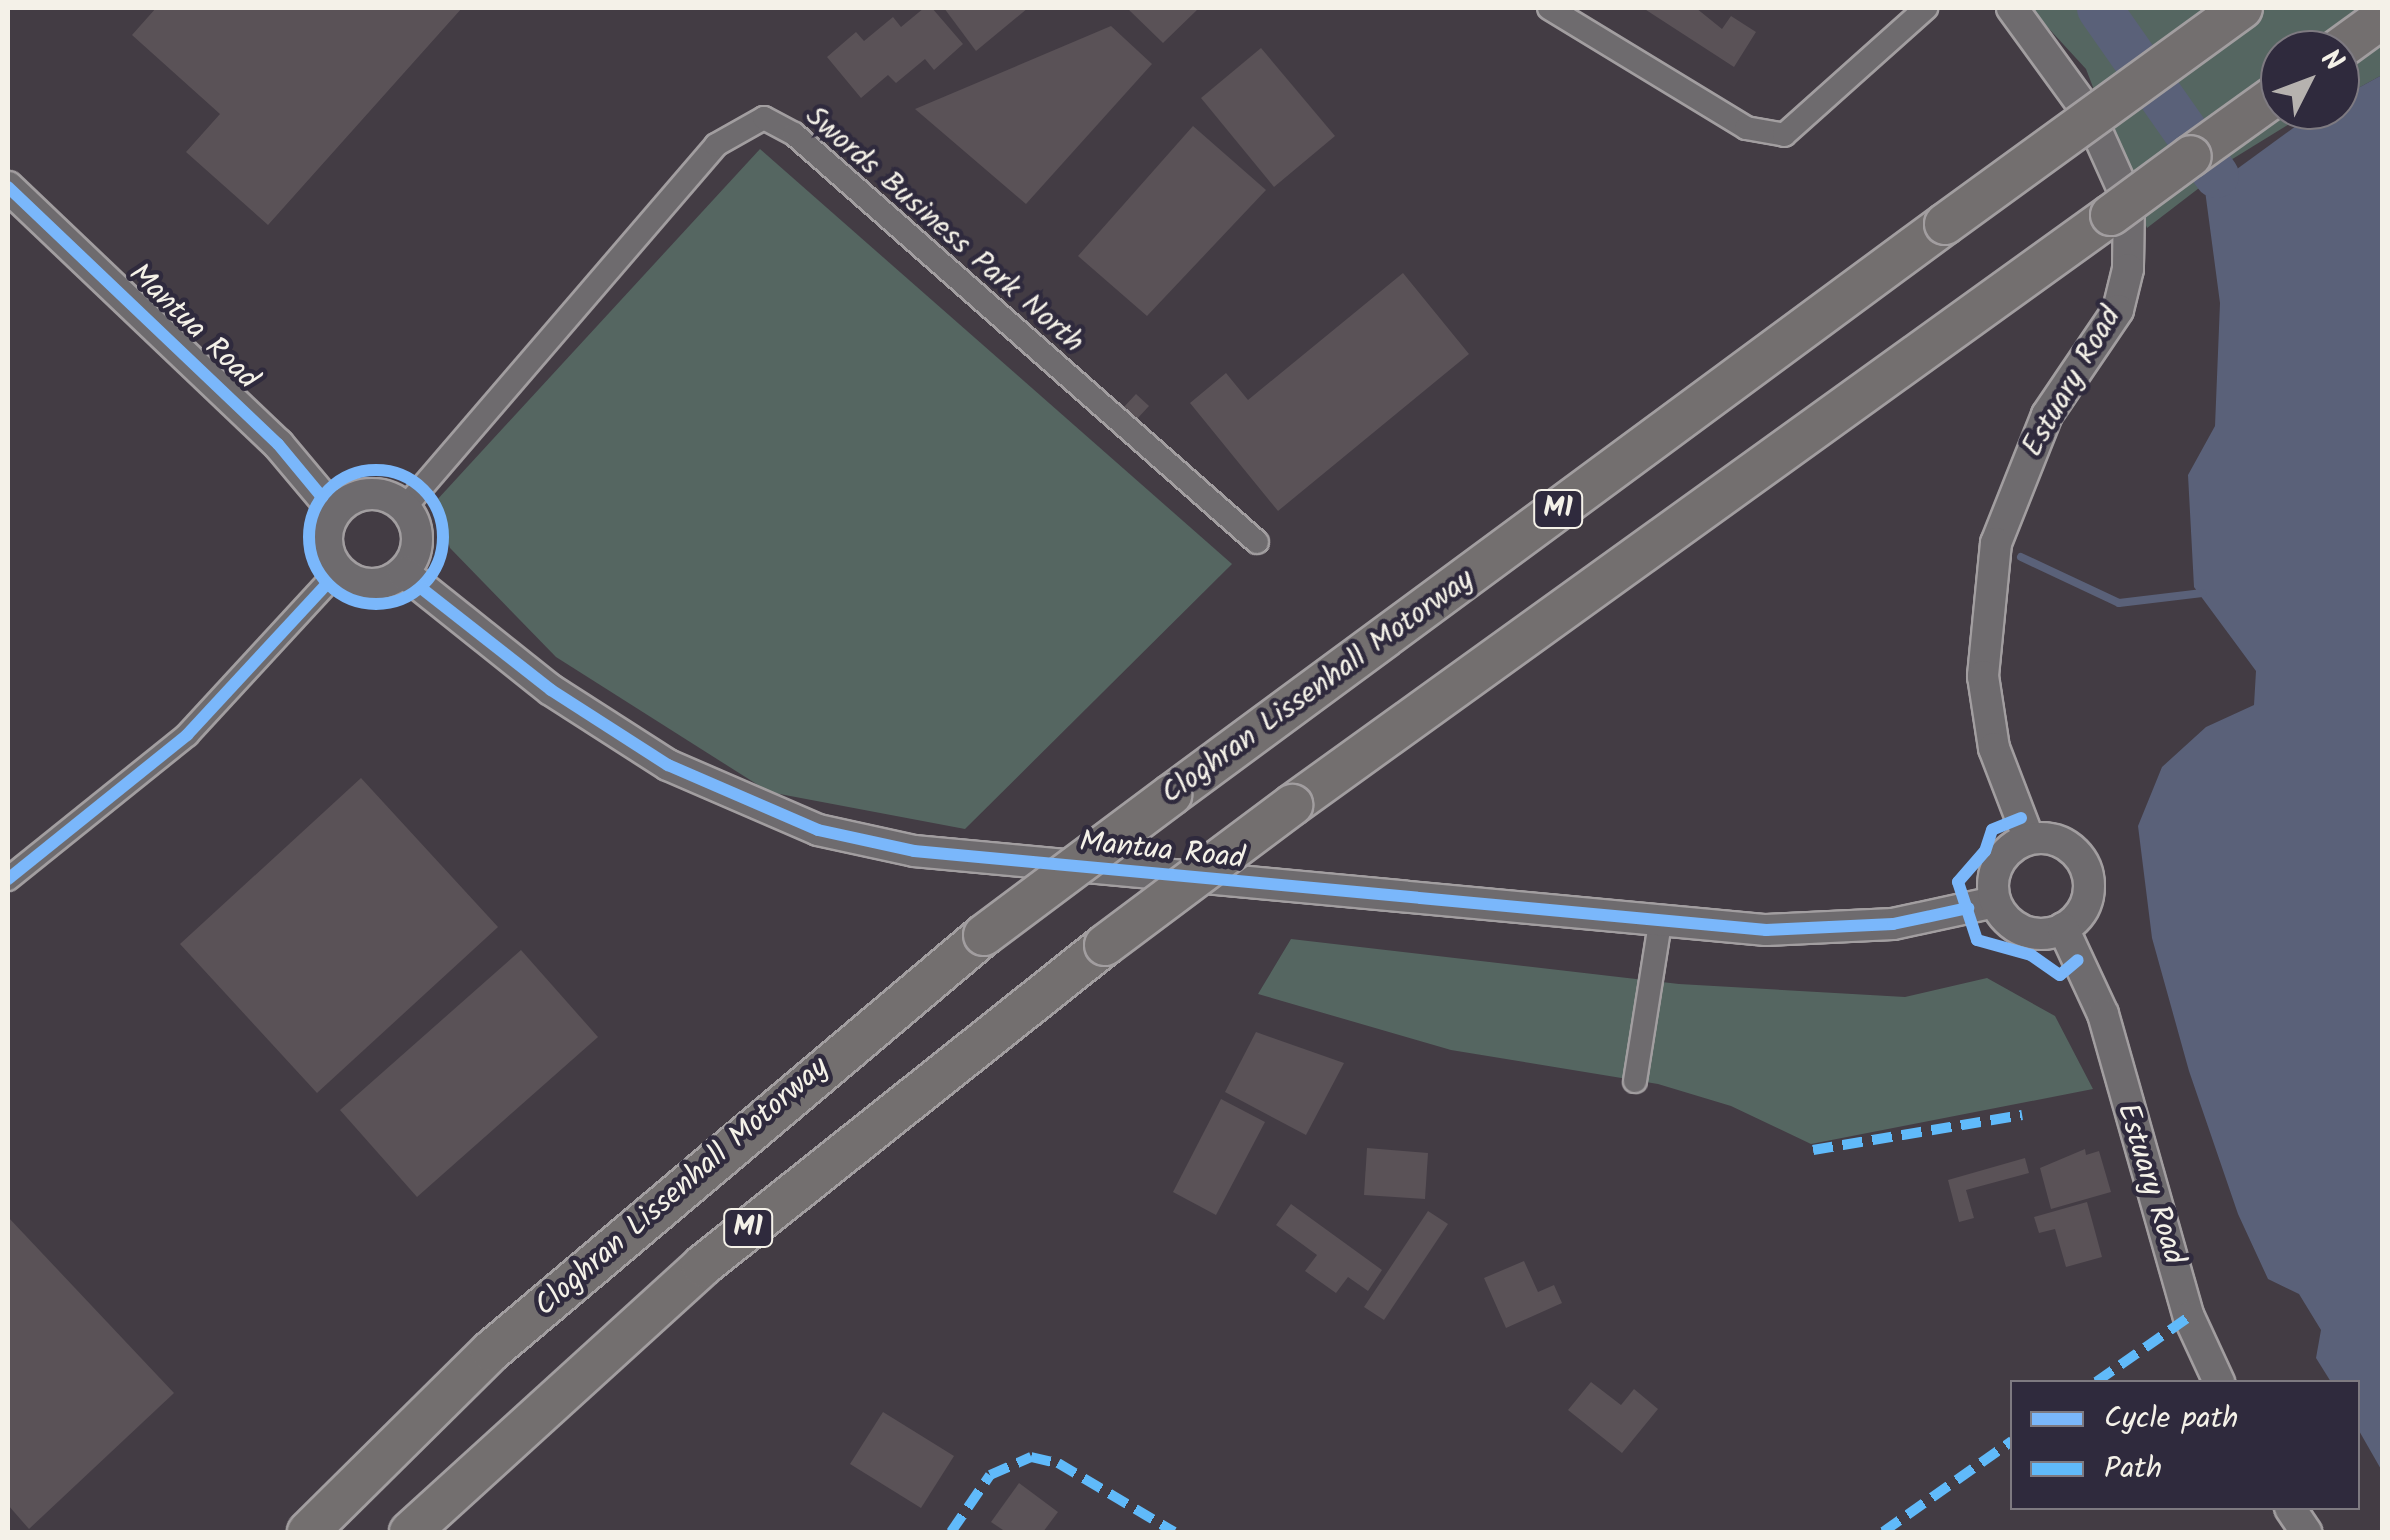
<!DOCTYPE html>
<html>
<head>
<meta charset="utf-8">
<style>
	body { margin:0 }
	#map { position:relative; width:2390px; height:1540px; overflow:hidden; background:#433c44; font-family:Kalam,sans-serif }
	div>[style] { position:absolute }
	.green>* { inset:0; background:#556661 }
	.water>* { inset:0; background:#5a6179 }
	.pier>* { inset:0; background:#433c44 }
	.stream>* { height:8px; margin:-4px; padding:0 4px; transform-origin:4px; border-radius:4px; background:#5a6179 }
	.river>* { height:45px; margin:-22.5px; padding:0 22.5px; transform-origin:22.5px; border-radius:22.5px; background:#5a6179 }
	.building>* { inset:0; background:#5a5257 }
	.roads { filter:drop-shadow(2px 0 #a29ea0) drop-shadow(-2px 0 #a29ea0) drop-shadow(0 2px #a29ea0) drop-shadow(0 -2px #a29ea0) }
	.street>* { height:22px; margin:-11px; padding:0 11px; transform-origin:11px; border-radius:11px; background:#6e6b6e }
	.secondary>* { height:30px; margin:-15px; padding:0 15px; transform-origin:15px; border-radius:15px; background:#6e6b6e }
	.secondary>.ring { margin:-15px; padding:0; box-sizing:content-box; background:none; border:30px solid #6e6b6e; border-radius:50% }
	.highway>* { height:40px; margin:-20px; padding:0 20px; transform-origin:20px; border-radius:20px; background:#736f6f }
	.bridges { filter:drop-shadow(2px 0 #a29ea0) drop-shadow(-2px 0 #a29ea0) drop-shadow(0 2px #a29ea0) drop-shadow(0 -2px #a29ea0) }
	.highway-bridge>* { height:40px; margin:-20px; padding:0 20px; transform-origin:20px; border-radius:20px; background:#736f6f }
	.quiet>* { height:10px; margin-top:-5px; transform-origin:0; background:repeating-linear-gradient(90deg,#60bafa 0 20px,transparent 0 30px) }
	.cycleway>* { height:12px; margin:-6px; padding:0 6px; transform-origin:6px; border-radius:6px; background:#7ab7fb }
	.cycleway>.ring { margin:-6px; padding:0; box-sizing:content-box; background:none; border:12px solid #7ab7fb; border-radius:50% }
	span { translate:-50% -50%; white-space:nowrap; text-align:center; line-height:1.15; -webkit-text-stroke:9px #2f2a3d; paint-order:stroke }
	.shield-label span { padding:2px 8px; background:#2f2a3d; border:2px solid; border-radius:8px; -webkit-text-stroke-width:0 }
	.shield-label { font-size:28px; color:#f4f1e8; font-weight:700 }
	.street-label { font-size:30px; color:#f4f1e8 }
	.frame { position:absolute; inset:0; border:10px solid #f4f1e8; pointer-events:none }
	.legend { position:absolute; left:2010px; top:1380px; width:350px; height:130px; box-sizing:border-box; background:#2f2a3d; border:2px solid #7e7a81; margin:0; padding:12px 18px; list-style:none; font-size:30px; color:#f4f1e8 }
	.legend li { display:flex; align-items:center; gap:20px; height:50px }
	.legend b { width:50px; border:2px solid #7e7a81 }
	.north { position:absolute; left:2260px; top:30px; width:100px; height:100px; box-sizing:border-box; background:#2f2a3d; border:2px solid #7e7a81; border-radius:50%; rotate:48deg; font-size:28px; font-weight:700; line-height:40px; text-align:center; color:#f4f1e8 }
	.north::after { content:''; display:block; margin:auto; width:35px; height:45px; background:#b6b2af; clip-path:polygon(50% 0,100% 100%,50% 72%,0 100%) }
</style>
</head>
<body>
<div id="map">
	<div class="green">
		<i style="clip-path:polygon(2030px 8px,2382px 8px,2382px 75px,2340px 98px,2340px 50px,2280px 50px,2280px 110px,2321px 110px,2216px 175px,2147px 228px,2086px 69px)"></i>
		<i style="clip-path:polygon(760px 149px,1232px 564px,965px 829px,769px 792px,556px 657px,450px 548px,436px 501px)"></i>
		<i style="clip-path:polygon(1291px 939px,1679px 984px,1905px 997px,1987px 978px,2055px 1016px,2093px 1089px,1811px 1144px,1731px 1106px,1658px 1084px,1451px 1050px,1258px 994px)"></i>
	</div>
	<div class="water">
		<i style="clip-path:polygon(2382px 75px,2382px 1471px,2358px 1429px,2358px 1382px,2331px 1382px,2316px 1358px,2321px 1330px,2299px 1294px,2268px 1279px,2238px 1214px,2189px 1071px,2152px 938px,2138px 826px,2162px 767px,2206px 727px,2254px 705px,2256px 671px,2194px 587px,2188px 475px,2215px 426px,2220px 303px,2204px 183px,2321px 110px,2340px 110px,2340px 98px)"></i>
	</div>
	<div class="pier">
		<i style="clip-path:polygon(2312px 110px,2318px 110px,2200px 196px,2200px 179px)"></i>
	</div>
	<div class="stream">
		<i style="left:2021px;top:557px;width:108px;rotate:25.1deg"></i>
		<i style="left:2119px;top:603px;width:84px;rotate:-6.9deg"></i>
	</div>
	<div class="river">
		<i style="left:2099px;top:8px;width:204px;rotate:55deg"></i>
	</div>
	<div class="building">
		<i style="clip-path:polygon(156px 8px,462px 8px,268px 225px,186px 152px,220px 114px,132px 35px)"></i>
		<i style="clip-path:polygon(924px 8px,932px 8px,963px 44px,934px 70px,925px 59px,896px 83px,888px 75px,861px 98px,827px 57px,856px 32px,864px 41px,893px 17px,901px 27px)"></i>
		<i style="clip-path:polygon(944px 8px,1028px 8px,976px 51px)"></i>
		<i style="clip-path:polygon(1127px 8px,1199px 8px,1163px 43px)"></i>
		<i style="clip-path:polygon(1643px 8px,1696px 8px,1722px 29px,1731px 16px,1756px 32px,1734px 67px)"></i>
		<i style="clip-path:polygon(1111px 26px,1152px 64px,1026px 204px,915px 109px)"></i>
		<i style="clip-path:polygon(1261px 48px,1335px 136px,1274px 187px,1201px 98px)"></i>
		<i style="clip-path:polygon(1193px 126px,1266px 190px,1147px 316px,1078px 256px)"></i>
		<i style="clip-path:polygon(1403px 273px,1469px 354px,1278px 511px,1190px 403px,1226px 373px,1248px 400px)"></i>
		<i style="clip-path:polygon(1136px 394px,1149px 406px,1136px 420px,1123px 408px)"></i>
		<i style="clip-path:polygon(361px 778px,498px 927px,317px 1093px,180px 944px)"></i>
		<i style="clip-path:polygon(521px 950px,598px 1037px,417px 1197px,340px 1110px)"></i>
		<i style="clip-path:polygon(1256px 1032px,1344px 1063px,1306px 1135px,1225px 1092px)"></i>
		<i style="clip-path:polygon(1221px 1099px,1265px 1122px,1216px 1215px,1173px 1192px)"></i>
		<i style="clip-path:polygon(1367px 1148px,1428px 1153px,1425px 1199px,1364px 1195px)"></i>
		<i style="clip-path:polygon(2085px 1149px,2086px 1155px,2099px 1151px,2111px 1192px,2051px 1209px,2040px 1168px)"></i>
		<i style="clip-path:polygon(2025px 1158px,2029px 1173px,1966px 1190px,1974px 1218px,1959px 1222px,1948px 1180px)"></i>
		<i style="clip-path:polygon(2087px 1202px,2102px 1257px,2066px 1267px,2055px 1229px,2039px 1233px,2034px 1217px)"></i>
		<i style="clip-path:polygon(1291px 1204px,1382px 1270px,1368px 1291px,1348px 1277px,1336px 1293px,1305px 1271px,1317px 1255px,1276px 1225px)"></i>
		<i style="clip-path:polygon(1428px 1211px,1448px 1224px,1384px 1320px,1364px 1307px)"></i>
		<i style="clip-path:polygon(8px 1217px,174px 1393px,29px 1529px,8px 1505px)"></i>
		<i style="clip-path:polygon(1524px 1261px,1538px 1292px,1554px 1285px,1562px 1303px,1506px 1328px,1484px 1278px)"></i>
		<i style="clip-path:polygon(1591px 1382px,1621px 1405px,1634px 1389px,1658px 1409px,1622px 1453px,1568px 1410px)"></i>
		<i style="clip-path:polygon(883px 1412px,954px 1456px,921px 1508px,850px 1464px)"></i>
		<i style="clip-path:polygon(1019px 1483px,1058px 1512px,1043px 1532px,1006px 1532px,991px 1522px)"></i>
	</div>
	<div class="roads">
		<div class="street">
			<i style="left:1549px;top:8px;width:231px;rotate:31.3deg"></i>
			<i style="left:1746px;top:128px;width:39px;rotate:10deg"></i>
			<i style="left:1784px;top:135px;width:191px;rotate:-41.8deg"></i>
			<i style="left:405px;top:507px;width:477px;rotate:-49.3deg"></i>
			<i style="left:716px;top:145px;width:55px;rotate:-29.4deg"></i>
			<i style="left:764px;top:118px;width:34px;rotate:28deg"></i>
			<i style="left:794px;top:134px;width:617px;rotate:41.39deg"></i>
			<i style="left:8px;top:879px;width:230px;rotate:-38.8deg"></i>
			<i style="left:187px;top:735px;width:224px;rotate:-47.3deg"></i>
			<i style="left:1635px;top:1081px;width:160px;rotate:-81deg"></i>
		</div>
		<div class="secondary">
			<i style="left:2012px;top:8px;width:131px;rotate:54deg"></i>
			<i style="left:2089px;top:114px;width:98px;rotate:65.8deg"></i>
			<i style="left:2129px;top:203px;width:66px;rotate:90.9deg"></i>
			<i style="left:2128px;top:269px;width:42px;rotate:103.7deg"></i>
			<i style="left:2118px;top:310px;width:127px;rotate:124.1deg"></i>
			<i style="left:2047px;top:415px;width:138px;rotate:111.7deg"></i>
			<i style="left:1996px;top:543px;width:134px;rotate:95.6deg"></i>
			<i style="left:1983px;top:676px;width:73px;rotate:81.3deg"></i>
			<i style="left:1994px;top:748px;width:97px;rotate:69deg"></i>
			<i style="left:8px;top:187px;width:373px;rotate:43.6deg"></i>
			<i style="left:278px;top:444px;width:89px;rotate:50deg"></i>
			<i class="ring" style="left:327px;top:494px;width:60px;height:60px"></i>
			<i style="left:403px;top:572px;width:189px;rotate:38.6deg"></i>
			<i style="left:551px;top:690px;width:139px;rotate:32.7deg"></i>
			<i style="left:668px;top:765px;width:163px;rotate:23.4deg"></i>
			<i style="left:818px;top:830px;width:98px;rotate:12.3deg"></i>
			<i style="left:914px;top:851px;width:856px;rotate:5.3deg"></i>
			<i style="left:1766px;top:930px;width:127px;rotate:-2.7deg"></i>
			<i style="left:1893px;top:924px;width:104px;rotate:-12.2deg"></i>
			<i class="ring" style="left:1993px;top:838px;width:66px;height:66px"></i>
			<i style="left:2063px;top:928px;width:95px;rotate:65.1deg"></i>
			<i style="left:2103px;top:1014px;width:315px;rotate:74.2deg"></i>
			<i style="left:2189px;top:1317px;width:72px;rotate:65.2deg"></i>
			<i style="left:2290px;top:1508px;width:29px;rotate:56deg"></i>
		</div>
		<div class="highway">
			<i style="left:2338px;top:50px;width:54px;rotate:-36deg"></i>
			<i style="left:2191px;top:156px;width:110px;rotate:-35.7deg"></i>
			<i style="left:1171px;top:795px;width:962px;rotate:-36.42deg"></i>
			<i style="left:1292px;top:805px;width:1009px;rotate:-35.77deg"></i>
			<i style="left:308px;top:1532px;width:257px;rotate:-44.7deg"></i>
			<i style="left:491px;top:1351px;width:645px;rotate:-40.16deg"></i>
			<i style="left:410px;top:1532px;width:395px;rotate:-42.3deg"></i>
			<i style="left:702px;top:1266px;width:515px;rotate:-38.54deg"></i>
		</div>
	</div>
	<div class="bridges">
		<div class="highway-bridge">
			<i style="left:2111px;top:215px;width:99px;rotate:-36.4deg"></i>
			<i style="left:1945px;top:224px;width:367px;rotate:-36deg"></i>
			<i style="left:984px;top:935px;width:234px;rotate:-36.8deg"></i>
			<i style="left:1105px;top:945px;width:234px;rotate:-36.8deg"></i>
		</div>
	</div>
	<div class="quiet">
		<i style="left:1813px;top:1150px;width:212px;rotate:-9.5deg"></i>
		<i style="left:2096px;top:1382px;width:113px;rotate:-35deg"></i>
		<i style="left:951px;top:1532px;width:69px;rotate:-55.6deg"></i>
		<i style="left:990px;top:1475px;width:45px;rotate:-23.7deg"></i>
		<i style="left:1031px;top:1457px;width:28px;rotate:13deg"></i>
		<i style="left:1058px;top:1463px;width:135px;rotate:30.7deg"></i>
		<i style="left:1883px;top:1532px;width:158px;rotate:-35.2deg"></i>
	</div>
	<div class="cycleway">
		<i style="left:8px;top:187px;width:373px;rotate:43.6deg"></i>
		<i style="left:278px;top:444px;width:69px;rotate:50.3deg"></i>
		<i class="ring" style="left:309px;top:470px;width:122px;height:122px"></i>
		<i style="left:421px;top:588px;width:165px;rotate:38.1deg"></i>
		<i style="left:551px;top:690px;width:139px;rotate:32.7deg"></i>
		<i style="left:668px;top:765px;width:163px;rotate:23.4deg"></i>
		<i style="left:818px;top:830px;width:98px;rotate:12.3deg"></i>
		<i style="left:914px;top:851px;width:856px;rotate:5.3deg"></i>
		<i style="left:1766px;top:930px;width:127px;rotate:-2.7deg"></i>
		<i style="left:1893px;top:924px;width:77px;rotate:-12deg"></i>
		<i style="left:2021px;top:818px;width:31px;rotate:158deg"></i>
		<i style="left:1992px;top:830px;width:22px;rotate:108deg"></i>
		<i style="left:1985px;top:851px;width:41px;rotate:131.1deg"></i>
		<i style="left:1958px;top:882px;width:61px;rotate:71.9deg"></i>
		<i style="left:1977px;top:940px;width:56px;rotate:15.5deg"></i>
		<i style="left:2031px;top:955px;width:35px;rotate:35deg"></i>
		<i style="left:2060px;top:975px;width:23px;rotate:-40deg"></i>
		<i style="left:8px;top:879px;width:230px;rotate:-38.8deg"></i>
		<i style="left:187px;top:735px;width:206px;rotate:-47.2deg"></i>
	</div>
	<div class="shield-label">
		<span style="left:1558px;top:509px">M1</span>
		<span style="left:748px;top:1228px">M1</span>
	</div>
	<div class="street-label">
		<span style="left:944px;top:230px;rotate:41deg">Swords Business Park North</span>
		<span style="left:193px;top:327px;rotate:44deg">Mantua Road</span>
		<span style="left:2072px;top:382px;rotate:-60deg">Estuary Road</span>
		<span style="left:1318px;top:687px;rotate:-36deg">Cloghran Lissenhall Motorway</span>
		<span style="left:1162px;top:851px;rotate:6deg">Mantua Road</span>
		<span style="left:2150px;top:1184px;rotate:73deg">Estuary Road</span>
		<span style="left:682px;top:1187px;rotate:-41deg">Cloghran Lissenhall Motorway</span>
	</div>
	<div class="frame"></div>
	<ul class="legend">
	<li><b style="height:12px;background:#7ab7fb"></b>Cycle path</li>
	<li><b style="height:12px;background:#60bafa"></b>Path</li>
	</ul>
	<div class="north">N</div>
</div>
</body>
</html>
